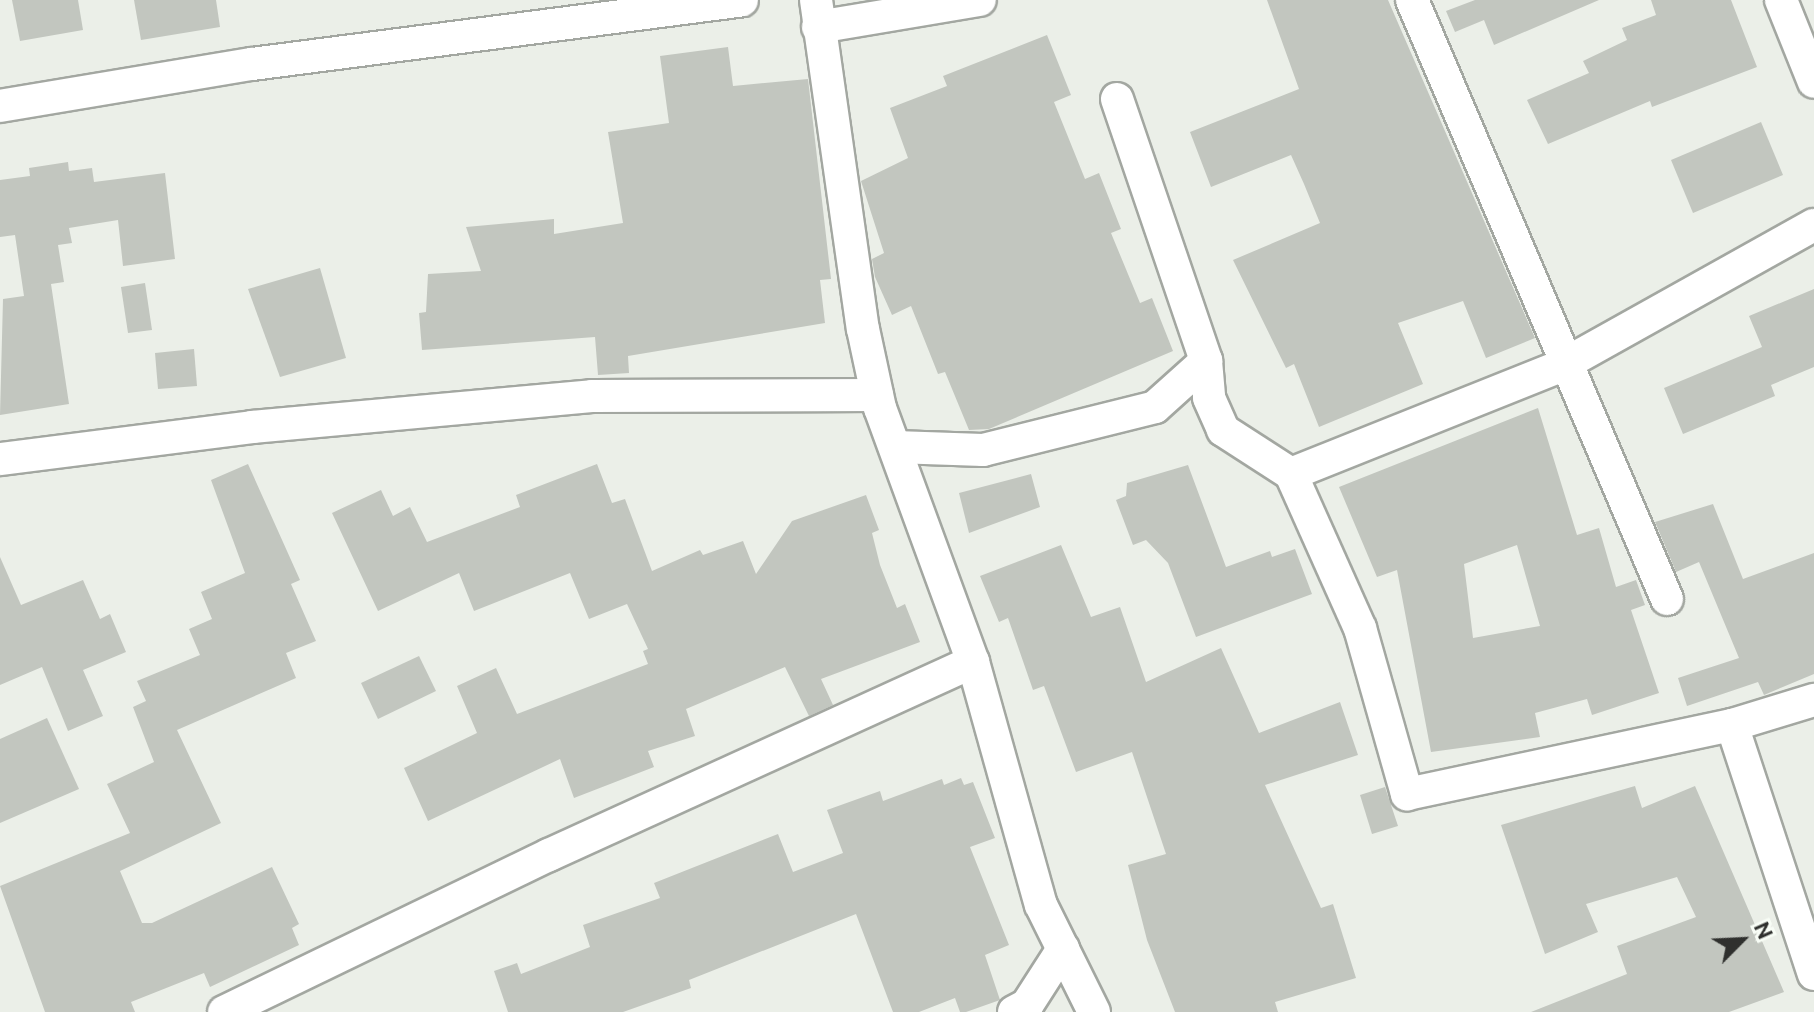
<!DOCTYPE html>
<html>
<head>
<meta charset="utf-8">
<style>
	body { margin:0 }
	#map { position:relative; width:1814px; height:1012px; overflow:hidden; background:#ebefe8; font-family:Ubuntu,sans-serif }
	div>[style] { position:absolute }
	.building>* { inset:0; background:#c2c6bf }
	.roads { filter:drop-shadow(2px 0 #a3a7a1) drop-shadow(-2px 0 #a3a7a1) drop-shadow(0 2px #a3a7a1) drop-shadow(0 -2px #a3a7a1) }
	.minor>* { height:32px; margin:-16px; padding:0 16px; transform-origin:16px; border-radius:16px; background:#fff }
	span { translate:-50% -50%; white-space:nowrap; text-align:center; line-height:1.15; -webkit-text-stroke:8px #f8fdf6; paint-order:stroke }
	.north { position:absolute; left:1702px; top:900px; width:80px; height:80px; -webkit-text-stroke:6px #f8fdf6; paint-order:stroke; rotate:66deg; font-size:22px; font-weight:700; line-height:32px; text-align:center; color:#2f302e }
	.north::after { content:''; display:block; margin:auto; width:28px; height:36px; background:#2f302e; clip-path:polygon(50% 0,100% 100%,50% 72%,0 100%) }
</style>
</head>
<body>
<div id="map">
	<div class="building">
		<i style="clip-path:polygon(12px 0,78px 0,83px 30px,20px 41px)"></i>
		<i style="clip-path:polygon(134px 0,216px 0,220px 27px,141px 40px)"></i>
		<i style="clip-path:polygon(1267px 0,1388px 0,1535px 338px,1486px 358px,1463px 301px,1398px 323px,1423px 384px,1319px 427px,1294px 364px,1286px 368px,1233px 260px,1320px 223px,1304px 184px,1291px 155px,1211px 187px,1190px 132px,1299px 89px)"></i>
		<i style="clip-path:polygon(1475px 0,1599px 0,1494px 45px,1484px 20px,1455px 32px,1446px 11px)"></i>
		<i style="clip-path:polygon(1651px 0,1731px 0,1757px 67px,1652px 107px,1650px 101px,1548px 144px,1527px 100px,1589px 73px,1583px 61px,1627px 40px,1622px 28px,1656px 15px)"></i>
		<i style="clip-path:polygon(1047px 35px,1071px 95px,1054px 102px,1085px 179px,1099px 173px,1121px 229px,1111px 233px,1140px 303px,1152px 298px,1173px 351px,989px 429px,969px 430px,945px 372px,938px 374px,911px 306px,892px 315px,875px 277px,872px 259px,884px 253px,861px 181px,908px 158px,890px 108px,947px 86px,943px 76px)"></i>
		<i style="clip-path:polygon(728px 47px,733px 86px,808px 79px,831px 279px,820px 280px,825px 323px,628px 356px,629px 373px,598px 375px,595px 337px,422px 350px,419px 313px,426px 312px,428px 274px,481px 271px,466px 227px,554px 219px,554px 234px,623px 223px,608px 132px,669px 123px,660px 56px)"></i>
		<i style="clip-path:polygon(1761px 122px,1783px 175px,1693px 213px,1671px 160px)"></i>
		<i style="clip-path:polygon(68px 162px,69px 171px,92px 168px,94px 182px,165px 173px,175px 259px,123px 266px,118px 220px,69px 228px,72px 243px,58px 245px,64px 282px,51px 284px,69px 404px,0 415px,3px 299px,24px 296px,15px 235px,0 237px,0 180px,30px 176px,29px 168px)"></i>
		<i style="clip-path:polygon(320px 268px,346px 358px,280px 377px,248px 289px)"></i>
		<i style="clip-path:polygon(145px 283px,152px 330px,128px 333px,121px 287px)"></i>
		<i style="clip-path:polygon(1814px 289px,1814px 367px,1771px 385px,1775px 396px,1683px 434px,1664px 388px,1762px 347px,1749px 316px)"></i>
		<i style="clip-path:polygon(194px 349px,197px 386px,158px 389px,155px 353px)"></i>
		<i style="clip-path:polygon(evenodd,1538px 408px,1577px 535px,1599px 528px,1616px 587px,1636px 580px,1645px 605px,1631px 610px,1659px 693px,1592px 715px,1587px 699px,1535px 713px,1540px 737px,1431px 752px,1397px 570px,1377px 577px,1339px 487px,1538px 408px,1517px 545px,1540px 626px,1473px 638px,1464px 564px,1517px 545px)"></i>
		<i style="clip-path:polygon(248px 464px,300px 580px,291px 584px,316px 641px,286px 653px,296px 678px,177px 730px,221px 823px,120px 871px,142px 923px,152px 923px,272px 867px,299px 924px,292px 928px,299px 945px,210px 987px,204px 973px,131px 1002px,135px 1012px,45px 1012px,0 886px,130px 833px,107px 784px,154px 762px,133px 707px,146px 701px,137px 681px,200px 655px,189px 629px,212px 619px,201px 592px,245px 573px,211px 480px)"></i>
		<i style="clip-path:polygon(597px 464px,612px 503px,625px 499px,652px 571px,700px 550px,703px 555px,743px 541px,756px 574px,792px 521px,866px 495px,879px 530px,872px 533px,880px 565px,897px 608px,905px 604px,920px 642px,821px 679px,833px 705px,809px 716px,785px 667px,686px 709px,695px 736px,648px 751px,654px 767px,574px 798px,560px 759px,428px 821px,404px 768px,477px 733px,457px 686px,496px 668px,517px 714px,648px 664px,643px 651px,648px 649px,627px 604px,589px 619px,570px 573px,474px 611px,459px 573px,378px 611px,332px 513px,381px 490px,393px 516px,410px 507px,427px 542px,520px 507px,516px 495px)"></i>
		<i style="clip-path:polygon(1188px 465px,1226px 567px,1270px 551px,1272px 557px,1295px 549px,1312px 594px,1196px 637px,1168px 563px,1146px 540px,1133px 545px,1116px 500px,1126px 496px,1127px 483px)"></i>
		<i style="clip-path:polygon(1031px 474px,1040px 507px,969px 533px,959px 493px)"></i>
		<i style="clip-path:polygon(1713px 504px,1743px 579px,1814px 553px,1814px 674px,1764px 695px,1758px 682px,1687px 706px,1678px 678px,1739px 658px,1699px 562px,1676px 572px,1655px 522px)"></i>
		<i style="clip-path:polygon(1061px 545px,1091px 617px,1120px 607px,1146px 682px,1221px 648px,1259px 733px,1340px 702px,1358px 755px,1265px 785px,1321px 908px,1333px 904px,1356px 978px,1275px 1002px,1278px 1012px,1175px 1012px,1147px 940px,1128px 865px,1166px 854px,1132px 752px,1076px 772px,1044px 686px,1033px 690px,1008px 618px,999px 622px,980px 576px)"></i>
		<i style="clip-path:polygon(0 557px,21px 605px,83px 580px,100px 619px,110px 614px,126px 652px,83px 670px,103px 716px,68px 731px,42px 667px,0 685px)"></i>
		<i style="clip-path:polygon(419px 656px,436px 691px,378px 719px,361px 683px)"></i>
		<i style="clip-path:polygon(47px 718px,79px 789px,0 823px,0 739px)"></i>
		<i style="clip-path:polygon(961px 778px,964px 785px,973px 782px,995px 838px,970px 847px,1009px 945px,985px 955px,1000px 1000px,966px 1012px,960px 1012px,955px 998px,919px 1012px,893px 1012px,856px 914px,689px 980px,691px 988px,623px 1012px,508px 1012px,494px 971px,517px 963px,521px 974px,590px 947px,583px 925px,660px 898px,654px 883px,778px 834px,793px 872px,843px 853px,827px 810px,880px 791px,883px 801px,942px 779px,944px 785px)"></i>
		<i style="clip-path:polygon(1635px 786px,1642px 808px,1695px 786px,1784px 992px,1729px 1012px,1531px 1012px,1627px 974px,1617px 946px,1696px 917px,1677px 877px,1586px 904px,1598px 932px,1545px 954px,1501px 825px)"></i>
		<i style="clip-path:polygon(1385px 787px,1398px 826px,1372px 834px,1360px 795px)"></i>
	</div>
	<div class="roads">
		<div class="minor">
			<i style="left:816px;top:0;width:332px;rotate:81.9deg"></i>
			<i style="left:863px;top:329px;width:81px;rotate:77.9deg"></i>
			<i style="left:880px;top:408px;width:270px;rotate:69.9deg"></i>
			<i style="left:973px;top:662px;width:252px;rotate:74.4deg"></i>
			<i style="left:1041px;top:905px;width:119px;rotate:63.6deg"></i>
			<i style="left:1412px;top:0;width:651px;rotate:66.94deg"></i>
			<i style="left:1781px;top:0;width:88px;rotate:68.1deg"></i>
			<i style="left:818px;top:27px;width:164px;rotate:-9.5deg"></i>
			<i style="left:1117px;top:99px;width:277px;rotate:71.2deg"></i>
			<i style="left:1206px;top:361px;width:37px;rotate:85deg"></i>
			<i style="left:1209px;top:398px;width:35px;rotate:66deg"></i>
			<i style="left:1223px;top:430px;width:81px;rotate:32.9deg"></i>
			<i style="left:1291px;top:474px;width:169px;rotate:65.9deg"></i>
			<i style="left:1360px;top:628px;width:173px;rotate:74.2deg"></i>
			<i style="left:1407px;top:794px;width:332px;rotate:-12deg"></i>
			<i style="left:1732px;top:725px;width:86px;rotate:-17deg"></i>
			<i style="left:0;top:106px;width:255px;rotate:-9.5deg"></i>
			<i style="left:252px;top:64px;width:494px;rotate:-7.4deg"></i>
			<i style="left:895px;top:447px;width:88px;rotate:2deg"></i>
			<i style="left:983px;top:450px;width:177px;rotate:-14deg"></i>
			<i style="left:1155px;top:407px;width:69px;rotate:-42deg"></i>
			<i style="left:0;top:459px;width:254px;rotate:-7.2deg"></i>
			<i style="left:252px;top:427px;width:341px;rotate:-5.2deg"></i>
			<i style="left:592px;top:396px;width:285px;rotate:-0.2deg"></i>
			<i style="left:1291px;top:474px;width:293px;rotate:-21.8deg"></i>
			<i style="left:1563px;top:365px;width:287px;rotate:-29.2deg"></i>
			<i style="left:1732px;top:725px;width:262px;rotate:71.8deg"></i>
			<i style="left:224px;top:1012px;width:361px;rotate:-25.8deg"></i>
			<i style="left:549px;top:855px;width:466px;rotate:-24.5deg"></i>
			<i style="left:1014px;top:1012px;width:15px;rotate:-28deg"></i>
			<i style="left:1027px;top:1005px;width:67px;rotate:-57.3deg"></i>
		</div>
	</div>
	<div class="north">N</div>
</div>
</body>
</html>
